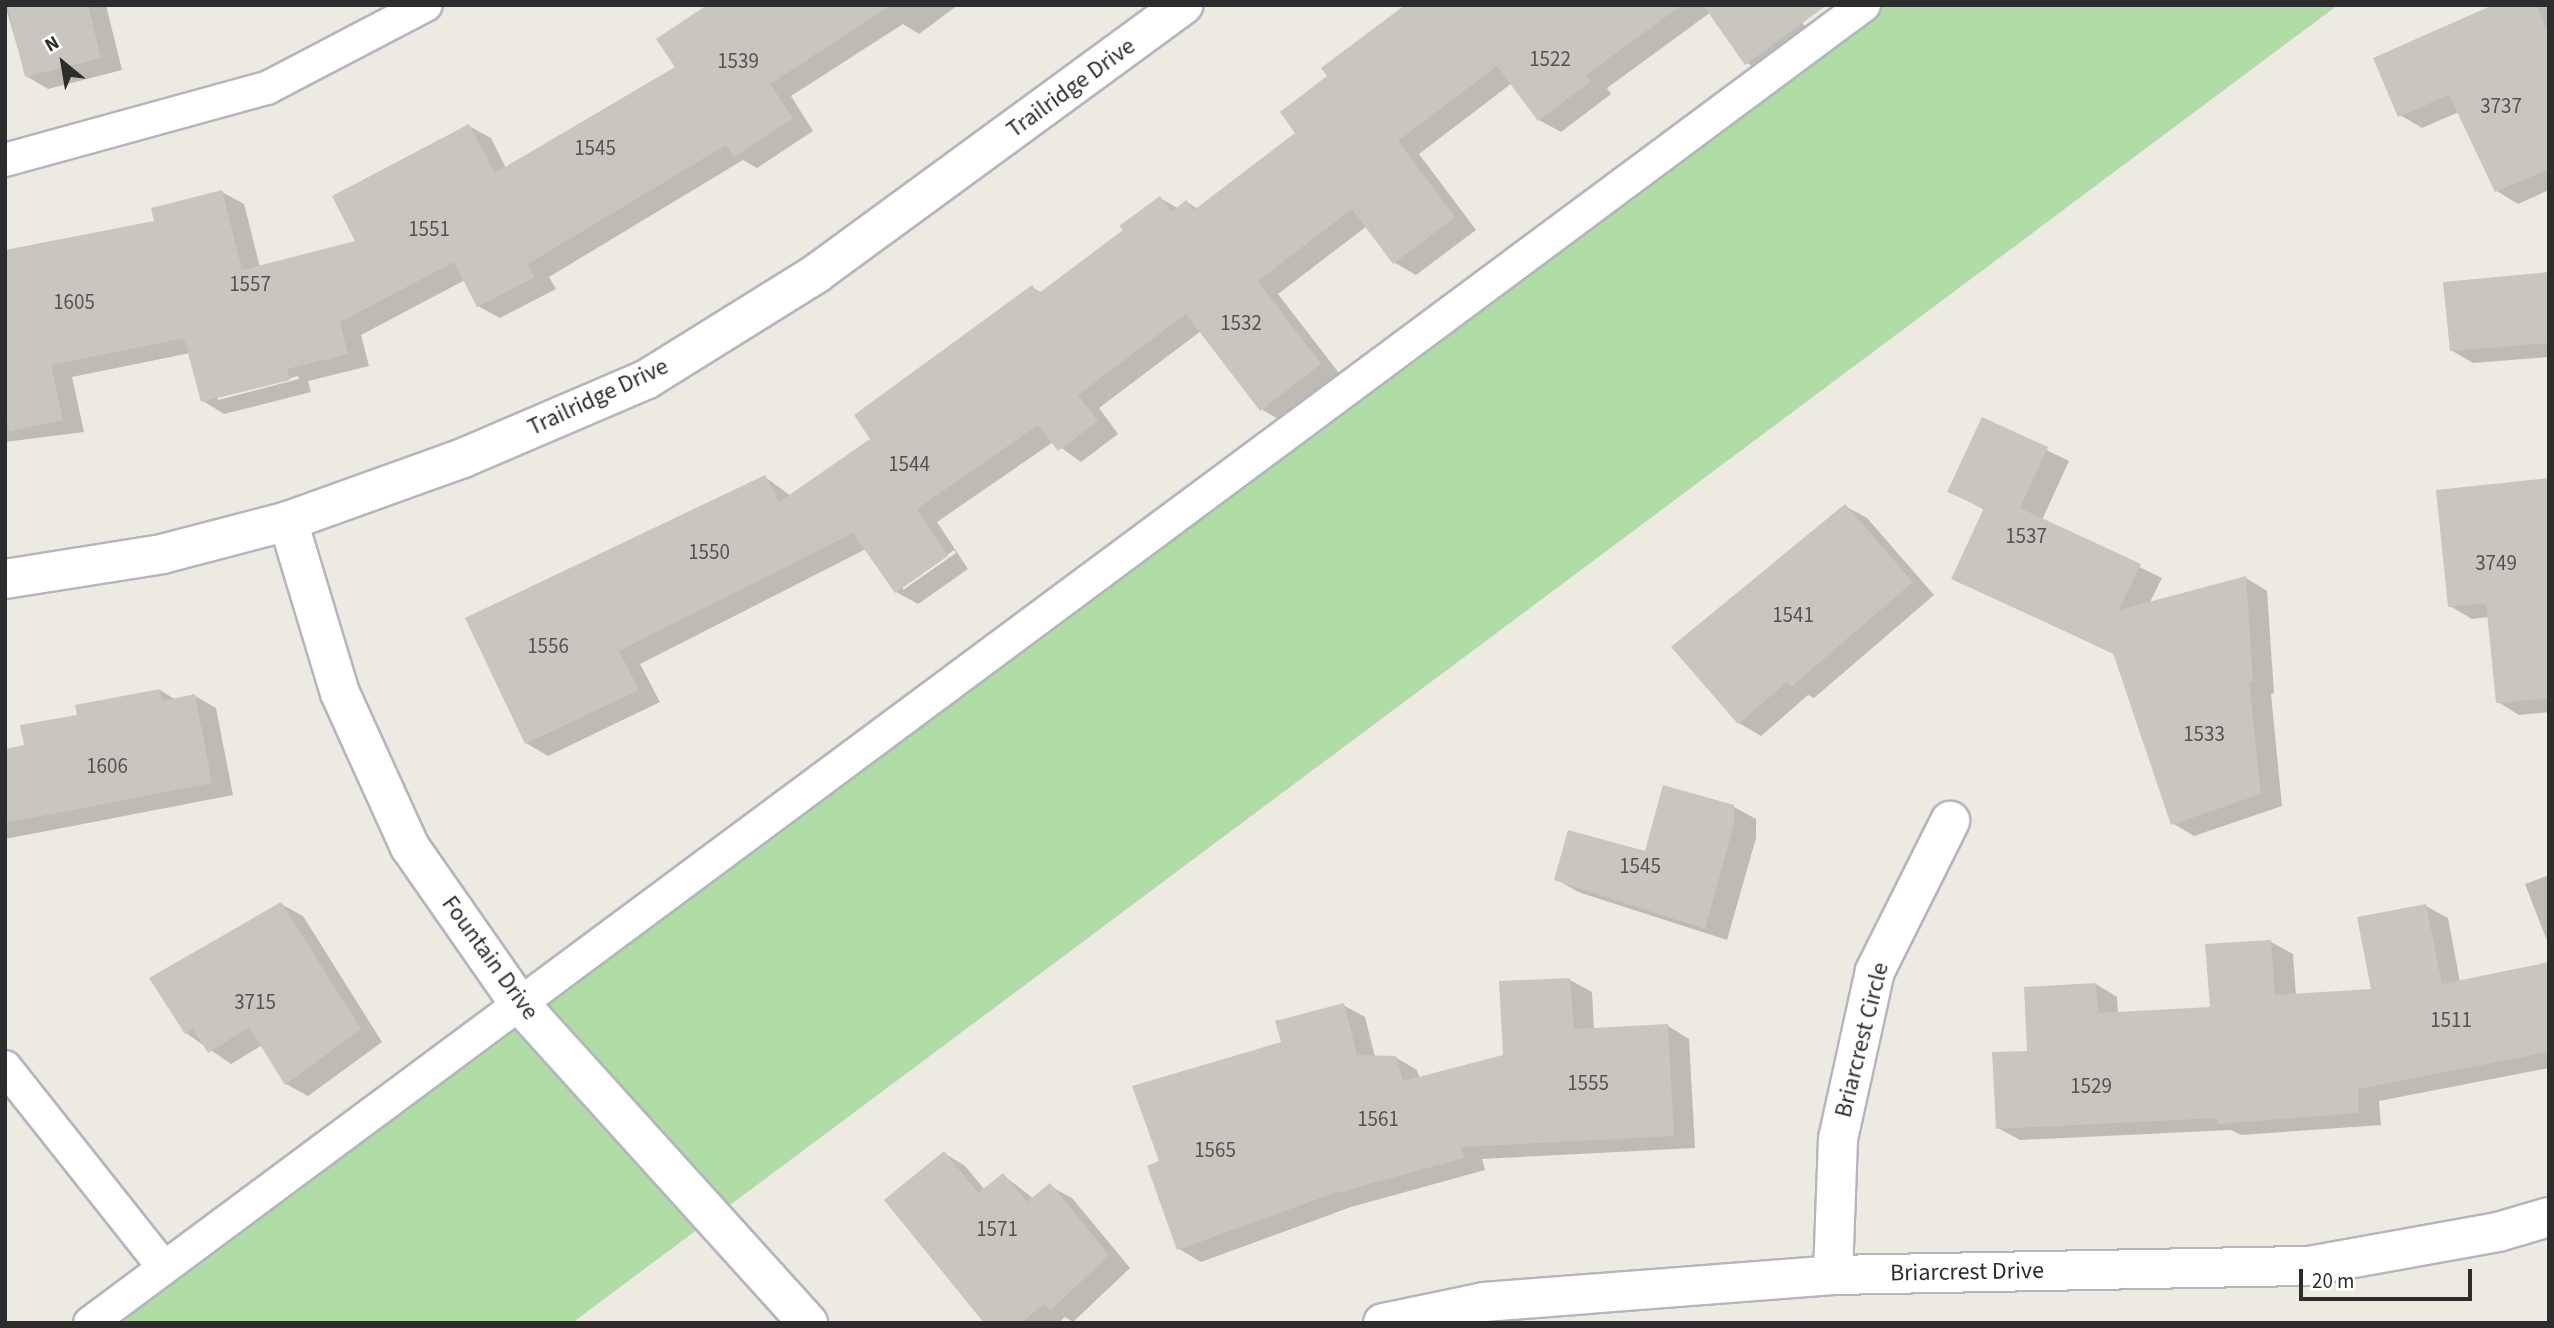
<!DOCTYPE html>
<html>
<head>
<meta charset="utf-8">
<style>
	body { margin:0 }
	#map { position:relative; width:2554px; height:1328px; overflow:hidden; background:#edeae2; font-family:"Source Sans 3",sans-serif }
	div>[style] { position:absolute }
	.green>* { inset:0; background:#b0dca5 }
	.shadow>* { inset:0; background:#0003 }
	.building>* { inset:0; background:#c9c6c0 }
	.roads { filter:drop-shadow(2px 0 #b5b5bf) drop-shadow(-2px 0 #b5b5bf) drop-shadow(0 2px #b5b5bf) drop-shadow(0 -2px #b5b5bf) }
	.service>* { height:32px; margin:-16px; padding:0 16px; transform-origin:16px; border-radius:16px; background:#fff }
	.minor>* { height:38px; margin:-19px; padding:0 19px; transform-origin:19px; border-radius:19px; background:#fff }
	span { translate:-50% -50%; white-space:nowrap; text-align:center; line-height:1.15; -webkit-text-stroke:7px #fff; paint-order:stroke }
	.number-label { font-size:21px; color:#545352 }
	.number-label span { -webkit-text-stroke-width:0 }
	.street-label { font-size:24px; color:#2d2d2d }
	.frame { position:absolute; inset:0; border:7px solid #2d2d2d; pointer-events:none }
	.north { position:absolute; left:28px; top:28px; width:70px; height:70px; -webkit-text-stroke:5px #fff; paint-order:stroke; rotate:330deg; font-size:19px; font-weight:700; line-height:28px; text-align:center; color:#2d2d2d }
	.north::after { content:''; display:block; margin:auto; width:24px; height:32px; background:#2d2d2d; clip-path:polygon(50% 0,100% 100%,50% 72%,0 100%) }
	.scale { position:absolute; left:2299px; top:1269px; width:173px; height:32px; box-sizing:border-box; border:4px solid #2d2d2d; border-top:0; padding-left:9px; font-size:21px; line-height:24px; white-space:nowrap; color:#2d2d2d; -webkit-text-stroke:5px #fff; paint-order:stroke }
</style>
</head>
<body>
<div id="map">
	<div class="green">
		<i style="clip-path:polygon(1883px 5px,2338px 5px,572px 1323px,108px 1323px)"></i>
	</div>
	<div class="shadow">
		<i style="clip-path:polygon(5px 5px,106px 5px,122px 70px,48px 89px,26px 76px)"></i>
		<i style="clip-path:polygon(evenodd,711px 5px,958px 5px,919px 34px,903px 24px,791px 96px,813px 131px,757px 168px,743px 160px,549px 277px,556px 289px,500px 318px,478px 306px,465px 280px,361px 335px,369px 366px,308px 381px,311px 392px,224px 414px,203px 401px,190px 353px,72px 377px,84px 432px,5px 442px,5px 253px,156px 222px,222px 192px,244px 204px,260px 267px,357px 242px,469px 126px,491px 138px,506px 168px,677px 67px,711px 5px,298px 376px,299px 379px,218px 400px,218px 396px,298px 376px)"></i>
		<i style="clip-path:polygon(evenodd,1435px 5px,1791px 5px,1815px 42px,1768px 76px,1747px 63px,1711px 12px,1607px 88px,1611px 94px,1561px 132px,1539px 120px,1512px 83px,1419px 154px,1476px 230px,1416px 275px,1395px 263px,1367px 226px,1278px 294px,1342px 377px,1283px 422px,1261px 409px,1201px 331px,1099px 408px,1118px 434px,1081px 462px,1053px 442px,937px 522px,968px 569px,918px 604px,896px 592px,866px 549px,640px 664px,660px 702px,548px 756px,526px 743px,765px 477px,791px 496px,873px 439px,1032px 287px,1042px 293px,1125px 231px,1160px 198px,1179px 209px,1187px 202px,1198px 209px,1297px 133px,1435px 5px,954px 550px,956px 553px,903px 590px,903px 586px,954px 550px)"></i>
		<i style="clip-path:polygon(2497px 5px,2549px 5px,2549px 190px,2518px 204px,2497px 191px,2459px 112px,2422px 128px,2400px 115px)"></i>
		<i style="clip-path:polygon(2549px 274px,2549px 357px,2473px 363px,2451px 350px)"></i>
		<i style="clip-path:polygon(1983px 419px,2069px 461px,2042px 520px,2162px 578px,2149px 604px,2246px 578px,2267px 591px,2274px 693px,2271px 694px,2282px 806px,2194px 836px,2172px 823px,2116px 655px,1953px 579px,1985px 510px,1949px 491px)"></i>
		<i style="clip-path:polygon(1845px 506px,1867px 518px,1934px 595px,1814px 698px,1808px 695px,1761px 736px,1739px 723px)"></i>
		<i style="clip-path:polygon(2549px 526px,2549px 712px,2519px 715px,2498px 702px,2489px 617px,2472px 619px,2450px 606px)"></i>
		<i style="clip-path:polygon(160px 690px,176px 700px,195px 696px,216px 708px,233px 795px,5px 839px,5px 751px,26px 747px,79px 716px)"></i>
		<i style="clip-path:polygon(1734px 807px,1756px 819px,1756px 838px,1727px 940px,1578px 892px,1556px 879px,1646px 853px)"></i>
		<i style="clip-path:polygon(2549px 875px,2549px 946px,2525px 884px)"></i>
		<i style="clip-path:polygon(281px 904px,303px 916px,382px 1042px,308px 1096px,286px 1084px,262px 1045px,231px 1064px,186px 1033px)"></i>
		<i style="clip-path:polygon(2426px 906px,2448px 918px,2460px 982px,2549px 964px,2549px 1068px,2379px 1101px,2381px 1125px,2241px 1135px,2231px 1130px,2020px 1140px,1998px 1128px,2029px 1053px,2096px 984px,2117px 997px,2118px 1013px,2211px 1009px,2271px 942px,2293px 954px,2296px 996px,2373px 991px)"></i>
		<i style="clip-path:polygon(1570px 980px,1592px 992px,1594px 1030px,1668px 1026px,1689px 1039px,1695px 1148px,1482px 1159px,1485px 1170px,1351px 1207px,1201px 1262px,1179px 1249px,1162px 1162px,1283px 1043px,1343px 1005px,1365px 1017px,1375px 1057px,1395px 1057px,1417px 1070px,1420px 1079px,1505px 1057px)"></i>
		<i style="clip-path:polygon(944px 1153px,965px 1166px,985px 1190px,1003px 1175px,1034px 1199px,1050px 1186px,1072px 1198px,1130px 1268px,1073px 1322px,1065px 1317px,1058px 1323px,986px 1323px)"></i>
	</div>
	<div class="building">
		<i style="clip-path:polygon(7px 5px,88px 5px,101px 58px,25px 77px)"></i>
		<i style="clip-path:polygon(707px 5px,891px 5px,770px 84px,793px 118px,734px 157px,726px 145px,528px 264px,535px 277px,477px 307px,454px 262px,340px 322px,348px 354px,287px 369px,290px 380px,201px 402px,184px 338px,51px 365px,63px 420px,9px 431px,5px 405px,5px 250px,154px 221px,151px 208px,222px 190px,242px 270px,355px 241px,332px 196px,469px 124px,495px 173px,675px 67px,656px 39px)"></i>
		<i style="clip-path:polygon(1405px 5px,1682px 5px,1586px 75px,1591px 81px,1538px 121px,1497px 66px,1398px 141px,1455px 217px,1393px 264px,1352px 209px,1258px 281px,1321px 364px,1260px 411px,1186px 314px,1078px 395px,1098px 421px,1058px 451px,1038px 425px,917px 509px,948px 556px,895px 593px,853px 533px,619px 651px,639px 690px,525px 744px,465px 618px,765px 475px,779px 502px,870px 439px,854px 415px,1032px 285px,1039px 293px,1123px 230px,1119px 226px,1160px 196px,1172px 212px,1186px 200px,1194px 210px,1295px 133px,1280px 112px,1327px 76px,1321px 68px)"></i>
		<i style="clip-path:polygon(1703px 5px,1827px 5px,1745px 65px)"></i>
		<i style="clip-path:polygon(2493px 5px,2536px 5px,2549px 35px,2549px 169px,2495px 192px,2449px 95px,2398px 117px,2373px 58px)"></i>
		<i style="clip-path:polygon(2549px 272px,2549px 343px,2450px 351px,2443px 282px)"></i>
		<i style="clip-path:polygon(1982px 417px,2048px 447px,2020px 508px,2141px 564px,2119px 610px,2246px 576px,2253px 681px,2249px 682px,2261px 794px,2171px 825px,2113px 653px,1951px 579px,1984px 508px,1947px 492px)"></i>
		<i style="clip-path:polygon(2549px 478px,2549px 698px,2496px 703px,2486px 603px,2448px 607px,2436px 490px)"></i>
		<i style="clip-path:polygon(1845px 504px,1913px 582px,1791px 687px,1787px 682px,1738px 724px,1671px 647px)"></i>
		<i style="clip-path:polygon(160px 689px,162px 701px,195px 694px,212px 783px,5px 823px,5px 749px,24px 745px,20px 725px,77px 715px,75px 705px)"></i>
		<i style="clip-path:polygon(1663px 785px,1734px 805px,1734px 824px,1705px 929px,1554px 880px,1568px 830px,1645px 851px)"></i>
		<i style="clip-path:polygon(281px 902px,361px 1029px,285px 1085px,249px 1027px,208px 1053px,193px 1029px,185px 1034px,149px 978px)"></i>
		<i style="clip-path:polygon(2426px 904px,2442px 984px,2549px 962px,2549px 1052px,2358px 1089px,2359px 1113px,2218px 1124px,2217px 1118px,1996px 1129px,1992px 1052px,2027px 1051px,2024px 987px,2096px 983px,2098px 1013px,2210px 1007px,2205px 944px,2271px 940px,2275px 995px,2371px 989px,2357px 917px)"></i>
		<i style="clip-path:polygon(1570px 978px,1574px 1029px,1668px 1024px,1674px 1136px,1461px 1147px,1464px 1158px,1329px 1195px,1177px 1250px,1147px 1166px,1159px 1161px,1132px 1086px,1281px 1042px,1275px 1021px,1344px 1003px,1357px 1055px,1396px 1056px,1403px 1081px,1503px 1055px,1499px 981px)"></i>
		<i style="clip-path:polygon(944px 1151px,978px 1193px,1003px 1173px,1027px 1202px,1050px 1183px,1109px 1255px,1050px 1311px,1044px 1304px,1021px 1323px,984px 1323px,884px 1200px)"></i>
	</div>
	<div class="roads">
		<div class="service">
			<i style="left:5px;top:160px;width:272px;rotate:-15.4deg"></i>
			<i style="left:267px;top:88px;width:179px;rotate:-27.6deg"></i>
			<i style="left:5px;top:1067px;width:254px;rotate:51.6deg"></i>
			<i style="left:90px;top:1323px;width:2210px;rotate:-36.61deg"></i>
		</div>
		<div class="minor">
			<i style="left:288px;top:521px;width:180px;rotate:73.2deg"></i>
			<i style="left:340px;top:693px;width:169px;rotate:65.6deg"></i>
			<i style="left:410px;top:847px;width:189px;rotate:55.1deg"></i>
			<i style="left:518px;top:1002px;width:433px;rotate:47.9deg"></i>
			<i style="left:5px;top:579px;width:159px;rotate:-9deg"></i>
			<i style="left:162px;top:554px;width:130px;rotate:-14.7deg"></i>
			<i style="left:288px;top:521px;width:186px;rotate:-19.8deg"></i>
			<i style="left:463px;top:458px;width:200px;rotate:-23.2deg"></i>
			<i style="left:647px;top:379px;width:200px;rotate:-31.9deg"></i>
			<i style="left:817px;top:273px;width:454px;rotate:-36.2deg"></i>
			<i style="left:1833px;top:1275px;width:136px;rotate:-87.9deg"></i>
			<i style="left:1838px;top:1139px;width:172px;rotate:-77.6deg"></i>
			<i style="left:1875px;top:971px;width:168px;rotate:-63.4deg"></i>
			<i style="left:1383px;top:1323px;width:103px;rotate:-11.7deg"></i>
			<i style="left:1484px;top:1302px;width:350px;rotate:-4.4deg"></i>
			<i style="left:1833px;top:1275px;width:476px;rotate:-1.1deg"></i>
			<i style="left:2309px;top:1266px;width:192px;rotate:-10.2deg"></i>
			<i style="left:2498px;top:1232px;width:53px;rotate:-16.4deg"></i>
		</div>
	</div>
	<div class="number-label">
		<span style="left:1550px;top:59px">1522</span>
		<span style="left:738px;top:61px">1539</span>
		<span style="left:2501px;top:106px">3737</span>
		<span style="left:595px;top:148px">1545</span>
		<span style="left:429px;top:229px">1551</span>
		<span style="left:250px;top:284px">1557</span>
		<span style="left:74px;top:302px">1605</span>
		<span style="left:1241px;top:323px">1532</span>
		<span style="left:909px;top:464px">1544</span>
		<span style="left:2026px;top:536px">1537</span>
		<span style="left:709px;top:552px">1550</span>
		<span style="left:2496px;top:563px">3749</span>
		<span style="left:1793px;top:615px">1541</span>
		<span style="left:548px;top:646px">1556</span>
		<span style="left:2204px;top:734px">1533</span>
		<span style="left:107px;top:766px">1606</span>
		<span style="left:1640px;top:866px">1545</span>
		<span style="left:255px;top:1002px">3715</span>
		<span style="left:2451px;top:1020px">1511</span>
		<span style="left:1588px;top:1083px">1555</span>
		<span style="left:2091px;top:1086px">1529</span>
		<span style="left:1378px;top:1119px">1561</span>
		<span style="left:1215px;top:1150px">1565</span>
		<span style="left:997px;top:1229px">1571</span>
	</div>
	<div class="street-label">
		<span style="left:1071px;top:88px;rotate:-36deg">Trailridge Drive</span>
		<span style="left:598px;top:397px;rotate:-25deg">Trailridge Drive</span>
		<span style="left:490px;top:958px;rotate:54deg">Fountain Drive</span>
		<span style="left:1862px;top:1040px;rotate:-76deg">Briarcrest Circle</span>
		<span style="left:1967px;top:1272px;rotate:-1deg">Briarcrest Drive</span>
	</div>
	<div class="frame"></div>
	<div class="north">N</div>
	<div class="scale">20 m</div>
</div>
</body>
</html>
